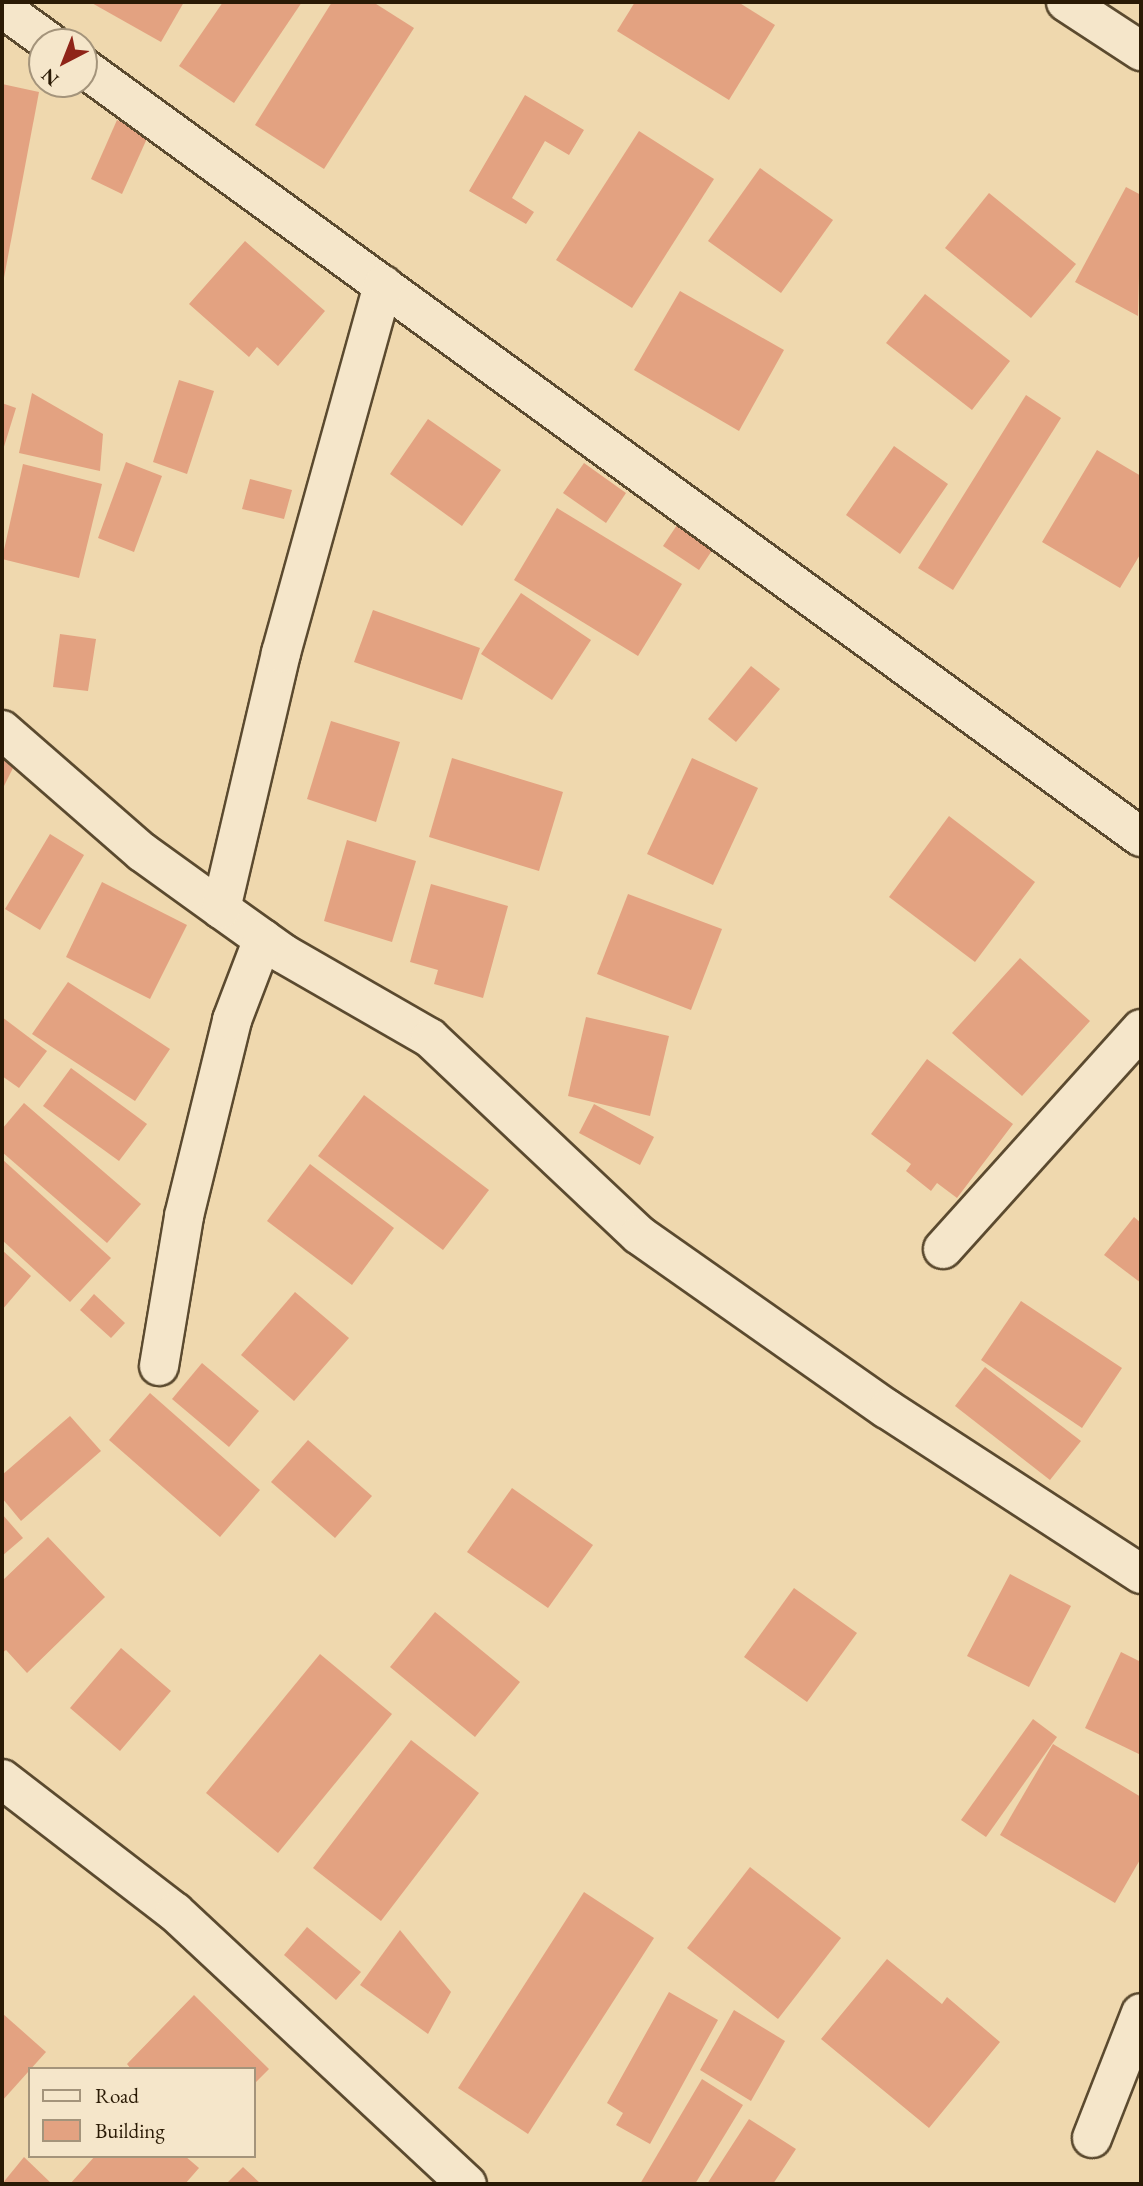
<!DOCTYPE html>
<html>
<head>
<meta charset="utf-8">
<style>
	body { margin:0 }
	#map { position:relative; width:1143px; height:2186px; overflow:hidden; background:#efd8ae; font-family:"EB Garamond",serif }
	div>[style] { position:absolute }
	.building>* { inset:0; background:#e3a281 }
	.roads { filter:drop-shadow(2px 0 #5b4a2f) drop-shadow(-2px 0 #5b4a2f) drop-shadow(0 2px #5b4a2f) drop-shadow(0 -2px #5b4a2f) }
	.minor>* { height:38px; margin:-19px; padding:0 19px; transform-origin:19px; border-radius:19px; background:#f5e6ca }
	span { translate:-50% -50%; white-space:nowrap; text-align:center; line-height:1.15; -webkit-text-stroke:6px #f5e6ca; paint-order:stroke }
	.frame { position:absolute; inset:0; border:4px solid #2a1a05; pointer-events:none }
	.legend { position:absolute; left:28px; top:2067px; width:228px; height:91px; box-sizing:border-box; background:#f5e6ca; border:2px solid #a4947b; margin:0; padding:9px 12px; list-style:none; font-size:21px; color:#2a1a05 }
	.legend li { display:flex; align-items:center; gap:14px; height:35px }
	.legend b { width:35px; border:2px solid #a4947b }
	.north { position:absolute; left:28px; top:28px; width:70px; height:70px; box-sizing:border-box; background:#f5e6ca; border:2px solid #a4947b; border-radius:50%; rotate:222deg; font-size:19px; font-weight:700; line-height:28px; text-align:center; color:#2a1a05 }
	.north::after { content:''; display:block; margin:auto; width:24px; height:32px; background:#8f2418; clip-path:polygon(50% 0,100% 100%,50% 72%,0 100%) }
</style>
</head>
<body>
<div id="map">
	<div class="building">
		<i style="clip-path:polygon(90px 2px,184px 2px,161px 42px)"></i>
		<i style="clip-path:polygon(223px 2px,302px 2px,234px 103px,179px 66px)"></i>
		<i style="clip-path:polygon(332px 2px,373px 2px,414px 28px,324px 169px,255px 125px)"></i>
		<i style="clip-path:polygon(635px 2px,738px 2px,775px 25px,729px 100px,617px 31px)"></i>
		<i style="clip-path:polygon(2px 84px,39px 92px,3px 283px,2px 283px)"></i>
		<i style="clip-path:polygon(525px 95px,584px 130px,569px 155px,545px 141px,512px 198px,534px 212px,526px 224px,469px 191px)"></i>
		<i style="clip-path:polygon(117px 120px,149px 134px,122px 194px,91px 179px)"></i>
		<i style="clip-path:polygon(639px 131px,714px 179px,632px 308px,556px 260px)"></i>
		<i style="clip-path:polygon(760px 168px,833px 220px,781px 293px,708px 241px)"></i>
		<i style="clip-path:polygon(1126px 187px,1141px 195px,1138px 316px,1075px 282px)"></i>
		<i style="clip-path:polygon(989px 193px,1076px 264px,1031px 318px,945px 248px)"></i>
		<i style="clip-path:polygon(245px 241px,325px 311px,278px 366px,257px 347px,249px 357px,189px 304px)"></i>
		<i style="clip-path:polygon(680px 291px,784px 350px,739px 431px,634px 370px)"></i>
		<i style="clip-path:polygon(925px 294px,1010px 361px,972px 410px,886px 343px)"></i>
		<i style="clip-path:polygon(179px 380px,214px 391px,187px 474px,153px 462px)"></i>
		<i style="clip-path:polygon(32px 393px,103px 434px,100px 471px,19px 453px)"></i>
		<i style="clip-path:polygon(1026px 395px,1061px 418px,953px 590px,918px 568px)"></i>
		<i style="clip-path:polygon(2px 403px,16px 408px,2px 453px)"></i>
		<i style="clip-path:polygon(428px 419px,501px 470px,462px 526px,390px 474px)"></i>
		<i style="clip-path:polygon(894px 446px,948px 484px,900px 554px,846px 515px)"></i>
		<i style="clip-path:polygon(1097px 450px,1141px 476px,1141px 553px,1120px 588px,1042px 542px)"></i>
		<i style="clip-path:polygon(126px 462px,162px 476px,134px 552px,98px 538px)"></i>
		<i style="clip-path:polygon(584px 463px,626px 493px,606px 523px,563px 493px)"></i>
		<i style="clip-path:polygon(23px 464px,102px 484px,79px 578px,2px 559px)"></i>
		<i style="clip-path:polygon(250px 479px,292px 490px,284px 519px,242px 509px)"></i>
		<i style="clip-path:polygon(557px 508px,682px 584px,638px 656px,514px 580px)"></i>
		<i style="clip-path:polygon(683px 516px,719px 540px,699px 570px,663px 546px)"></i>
		<i style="clip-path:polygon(521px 593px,591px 640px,552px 700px,481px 654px)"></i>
		<i style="clip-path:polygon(373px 610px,480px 648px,462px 700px,354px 662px)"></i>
		<i style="clip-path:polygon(60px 634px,96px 639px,88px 691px,53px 687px)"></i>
		<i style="clip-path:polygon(751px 666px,780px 689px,736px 742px,708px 719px)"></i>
		<i style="clip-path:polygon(331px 721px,400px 742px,376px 822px,307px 799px)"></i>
		<i style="clip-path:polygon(452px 758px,563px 792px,539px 871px,429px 837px)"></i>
		<i style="clip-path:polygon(692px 758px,758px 788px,713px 885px,647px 854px)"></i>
		<i style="clip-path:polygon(2px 759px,14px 766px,2px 790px)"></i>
		<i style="clip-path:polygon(949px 816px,1035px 882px,975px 962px,889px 897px)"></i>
		<i style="clip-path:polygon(50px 834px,84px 855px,40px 930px,5px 909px)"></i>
		<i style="clip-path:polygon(347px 840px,416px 861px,392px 942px,324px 921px)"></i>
		<i style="clip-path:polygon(102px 882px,187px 925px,150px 999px,66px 957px)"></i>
		<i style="clip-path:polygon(431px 884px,508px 906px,483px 998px,434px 984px,438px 970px,410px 962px)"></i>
		<i style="clip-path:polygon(628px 894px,722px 929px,691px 1010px,597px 974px)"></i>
		<i style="clip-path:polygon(1020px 958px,1090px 1021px,1022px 1096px,952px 1033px)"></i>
		<i style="clip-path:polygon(68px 982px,170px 1049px,135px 1101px,32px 1034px)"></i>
		<i style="clip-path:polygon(2px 1017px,47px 1051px,19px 1088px,2px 1076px)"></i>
		<i style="clip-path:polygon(586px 1017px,669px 1036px,650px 1116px,568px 1096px)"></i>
		<i style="clip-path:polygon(927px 1059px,1013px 1124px,957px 1198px,937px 1183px,931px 1191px,906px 1171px,911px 1164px,871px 1134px)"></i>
		<i style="clip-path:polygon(71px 1068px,147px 1124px,119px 1161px,43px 1106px)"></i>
		<i style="clip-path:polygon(364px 1095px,489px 1190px,443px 1250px,318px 1156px)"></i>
		<i style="clip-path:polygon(24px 1103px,141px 1204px,107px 1243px,2px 1152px,2px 1129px)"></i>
		<i style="clip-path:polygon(594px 1104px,654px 1137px,640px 1165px,579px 1133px)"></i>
		<i style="clip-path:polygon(2px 1159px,111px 1258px,70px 1302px,2px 1240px)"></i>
		<i style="clip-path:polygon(310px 1164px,394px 1228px,352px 1285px,267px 1221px)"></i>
		<i style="clip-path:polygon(1134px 1217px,1141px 1223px,1141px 1283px,1104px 1255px)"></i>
		<i style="clip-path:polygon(2px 1250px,31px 1276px,2px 1310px)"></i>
		<i style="clip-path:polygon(295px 1292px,349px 1338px,294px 1401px,241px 1355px)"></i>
		<i style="clip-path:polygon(94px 1294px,125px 1323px,111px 1338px,80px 1310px)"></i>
		<i style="clip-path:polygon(1021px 1301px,1122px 1368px,1082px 1428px,981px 1360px)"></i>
		<i style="clip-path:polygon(202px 1363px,259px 1411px,229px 1447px,172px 1399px)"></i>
		<i style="clip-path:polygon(985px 1367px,1081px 1441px,1050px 1480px,955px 1406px)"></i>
		<i style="clip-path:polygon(150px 1393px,260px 1490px,220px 1537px,109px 1440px)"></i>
		<i style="clip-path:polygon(70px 1416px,101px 1451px,21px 1521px,2px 1498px,2px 1475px)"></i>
		<i style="clip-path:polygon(308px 1440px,372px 1496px,335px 1538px,271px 1482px)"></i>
		<i style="clip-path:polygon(512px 1488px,593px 1545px,548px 1608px,467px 1552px)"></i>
		<i style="clip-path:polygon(2px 1514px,23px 1538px,2px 1556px)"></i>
		<i style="clip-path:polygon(48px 1537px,105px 1597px,27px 1673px,6px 1650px,2px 1653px,2px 1581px)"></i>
		<i style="clip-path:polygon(1010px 1574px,1071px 1606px,1029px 1687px,967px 1656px)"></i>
		<i style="clip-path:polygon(794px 1588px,857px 1633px,807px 1702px,744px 1657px)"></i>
		<i style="clip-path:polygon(435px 1612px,520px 1682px,475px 1737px,390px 1667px)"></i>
		<i style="clip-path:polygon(121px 1648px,171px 1691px,120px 1751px,70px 1708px)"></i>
		<i style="clip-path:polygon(1121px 1652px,1141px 1662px,1141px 1755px,1085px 1728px)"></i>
		<i style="clip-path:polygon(320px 1654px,392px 1714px,278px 1853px,206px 1793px)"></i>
		<i style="clip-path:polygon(1033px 1719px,1057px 1737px,986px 1837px,961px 1820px)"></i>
		<i style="clip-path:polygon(411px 1740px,479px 1793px,381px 1921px,313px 1868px)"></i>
		<i style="clip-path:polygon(1053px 1744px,1141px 1797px,1141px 1858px,1115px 1903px,1000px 1835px)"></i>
		<i style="clip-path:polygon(750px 1867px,841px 1938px,778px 2019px,687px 1948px)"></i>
		<i style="clip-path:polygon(584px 1892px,654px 1938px,528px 2134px,458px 2088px)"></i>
		<i style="clip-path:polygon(307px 1927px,361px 1972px,336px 2000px,284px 1955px)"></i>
		<i style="clip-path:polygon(400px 1930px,451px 1992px,428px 2034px,360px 1985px)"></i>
		<i style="clip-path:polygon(887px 1959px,942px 2004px,947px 1997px,1000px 2042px,929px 2128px,821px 2039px)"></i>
		<i style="clip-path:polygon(669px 1992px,718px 2020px,650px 2144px,616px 2125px,623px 2113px,607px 2103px)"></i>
		<i style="clip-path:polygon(194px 1995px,269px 2069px,254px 2084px,254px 2069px,131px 2069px,127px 2064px)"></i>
		<i style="clip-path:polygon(734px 2010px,785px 2041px,751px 2101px,700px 2070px)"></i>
		<i style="clip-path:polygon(2px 2013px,46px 2052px,2px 2101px)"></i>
		<i style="clip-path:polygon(702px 2079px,743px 2105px,695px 2184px,640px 2184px)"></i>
		<i style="clip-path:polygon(749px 2119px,796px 2149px,773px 2184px,707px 2184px)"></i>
		<i style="clip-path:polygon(95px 2156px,185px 2156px,199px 2168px,185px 2184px,70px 2184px)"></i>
		<i style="clip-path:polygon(24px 2157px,52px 2184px,2px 2184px)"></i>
		<i style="clip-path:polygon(243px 2167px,261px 2184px,226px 2184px)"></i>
	</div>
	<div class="roads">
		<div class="minor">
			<i style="left:1066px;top:2px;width:90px;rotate:33.2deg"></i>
			<i style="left:2px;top:8px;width:58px;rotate:35.9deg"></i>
			<i style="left:84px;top:68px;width:1307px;rotate:36.04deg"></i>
			<i style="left:2px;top:730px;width:186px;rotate:41.1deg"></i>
			<i style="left:142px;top:852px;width:97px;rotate:35.8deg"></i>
			<i style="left:221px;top:909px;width:77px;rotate:35.5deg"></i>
			<i style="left:284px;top:954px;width:168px;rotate:29.9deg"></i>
			<i style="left:430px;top:1038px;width:287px;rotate:43.3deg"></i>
			<i style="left:639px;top:1235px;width:303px;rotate:35.1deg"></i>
			<i style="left:887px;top:1409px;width:303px;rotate:33deg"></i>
			<i style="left:221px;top:909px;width:263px;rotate:-76.8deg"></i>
			<i style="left:281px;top:653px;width:382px;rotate:-74.5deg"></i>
			<i style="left:943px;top:1249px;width:296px;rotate:-48deg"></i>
			<i style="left:159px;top:1366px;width:152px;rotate:-80.5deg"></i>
			<i style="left:184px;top:1216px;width:202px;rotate:-76.2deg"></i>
			<i style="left:232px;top:1020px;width:87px;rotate:-69.1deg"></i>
			<i style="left:2px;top:1779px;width:218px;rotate:37.6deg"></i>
			<i style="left:175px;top:1912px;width:399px;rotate:43deg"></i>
			<i style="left:1092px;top:2138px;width:134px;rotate:-68.6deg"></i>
		</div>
	</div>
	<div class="frame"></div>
	<ul class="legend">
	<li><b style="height:9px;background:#f5e6ca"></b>Road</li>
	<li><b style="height:19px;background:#e3a281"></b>Building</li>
	</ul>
	<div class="north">N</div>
</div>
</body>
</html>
